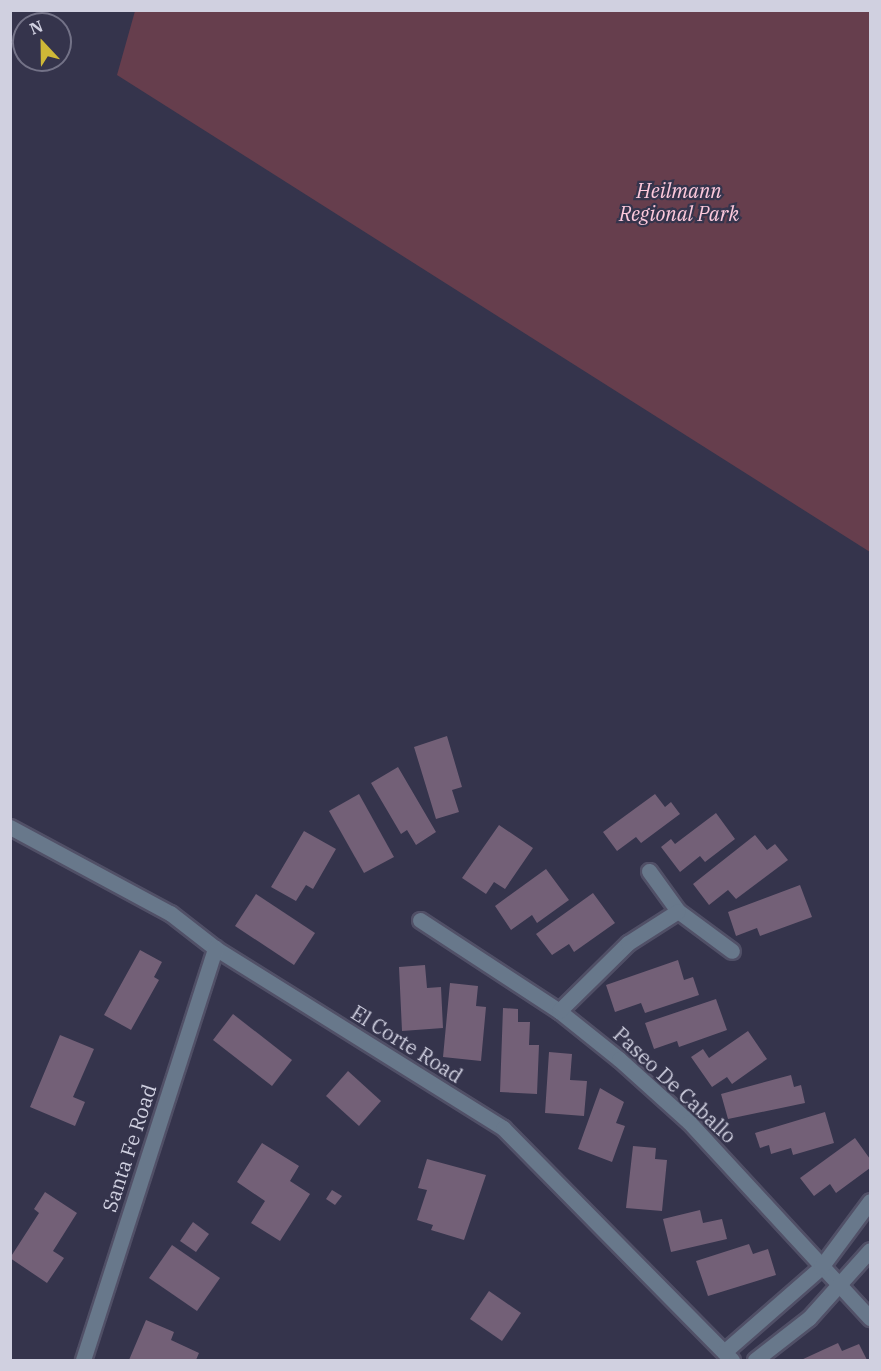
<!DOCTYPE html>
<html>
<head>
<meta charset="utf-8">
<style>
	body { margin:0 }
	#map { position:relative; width:881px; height:1371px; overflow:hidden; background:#35344c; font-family:"IBM Plex Serif",serif }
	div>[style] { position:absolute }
	.green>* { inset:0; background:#663e4d }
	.building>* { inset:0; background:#736077 }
	.roads { filter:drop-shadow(2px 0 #515067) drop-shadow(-2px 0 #515067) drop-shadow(0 2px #515067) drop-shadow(0 -2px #515067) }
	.minor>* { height:15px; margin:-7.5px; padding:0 7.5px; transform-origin:7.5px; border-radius:7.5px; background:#68788b }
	span { translate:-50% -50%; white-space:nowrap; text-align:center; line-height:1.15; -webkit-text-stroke:4.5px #35344c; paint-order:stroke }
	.park-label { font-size:20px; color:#fdc9dc; font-style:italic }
	.street-label { font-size:20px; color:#d0d0e0 }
	.frame { position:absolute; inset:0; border:12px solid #d0d0e0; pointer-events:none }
	.north { position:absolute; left:12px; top:12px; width:60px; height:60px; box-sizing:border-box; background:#35344c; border:2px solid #737287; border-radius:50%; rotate:338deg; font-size:16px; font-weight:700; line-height:24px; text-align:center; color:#d0d0e0 }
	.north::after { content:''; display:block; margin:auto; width:21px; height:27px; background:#cfb837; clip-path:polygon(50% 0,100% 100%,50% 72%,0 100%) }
</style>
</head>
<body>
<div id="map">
	<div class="green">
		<i style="clip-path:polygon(135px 11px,870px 11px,870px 552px,117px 75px)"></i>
	</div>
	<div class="building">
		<i style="clip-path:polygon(447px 736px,462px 787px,452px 790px,459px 812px,436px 819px,414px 747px)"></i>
		<i style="clip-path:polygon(398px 767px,436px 832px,416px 845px,407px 830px,401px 834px,371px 783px)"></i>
		<i style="clip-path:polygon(359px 794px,394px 857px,364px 873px,329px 811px)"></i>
		<i style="clip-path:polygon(655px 794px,665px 807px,671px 802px,680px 814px,641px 843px,636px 837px,617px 851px,603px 832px)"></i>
		<i style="clip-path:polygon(716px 813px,735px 839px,705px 862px,700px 856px,680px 872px,661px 847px,671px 839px,675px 844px)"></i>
		<i style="clip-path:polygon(499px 825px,533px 848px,505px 889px,494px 882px,486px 894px,462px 878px)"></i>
		<i style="clip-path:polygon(304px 831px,336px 849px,313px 889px,306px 885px,296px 901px,271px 887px)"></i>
		<i style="clip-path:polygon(755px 835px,767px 850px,775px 844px,788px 860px,736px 899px,728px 890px,709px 905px,693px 884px)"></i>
		<i style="clip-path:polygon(546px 869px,569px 900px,537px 923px,532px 915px,511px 930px,495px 906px)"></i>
		<i style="clip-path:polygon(800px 885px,812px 917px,760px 936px,757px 928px,736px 936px,728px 912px)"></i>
		<i style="clip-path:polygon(593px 893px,615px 923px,574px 952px,569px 944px,552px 955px,536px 934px)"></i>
		<i style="clip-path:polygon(256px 894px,315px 933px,294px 965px,235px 926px)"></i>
		<i style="clip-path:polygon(140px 950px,162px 962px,154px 977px,159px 980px,131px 1030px,104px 1015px)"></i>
		<i style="clip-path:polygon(678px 960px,684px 980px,693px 977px,699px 995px,645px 1013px,641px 1003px,615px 1012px,606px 985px)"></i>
		<i style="clip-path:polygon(425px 965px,427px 988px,441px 987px,443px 1028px,402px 1031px,399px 967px)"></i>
		<i style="clip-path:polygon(450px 983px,478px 986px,476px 1006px,486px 1007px,481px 1061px,443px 1057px)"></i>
		<i style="clip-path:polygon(716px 999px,727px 1030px,679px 1047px,677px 1041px,654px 1049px,645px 1023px)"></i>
		<i style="clip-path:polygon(503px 1008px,518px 1009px,518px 1022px,530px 1022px,529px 1045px,539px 1045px,537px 1094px,500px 1092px)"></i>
		<i style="clip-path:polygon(233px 1014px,292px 1060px,272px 1086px,213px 1040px)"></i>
		<i style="clip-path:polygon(748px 1031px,767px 1059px,732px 1084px,727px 1077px,712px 1087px,691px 1057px,703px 1049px,709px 1058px)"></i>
		<i style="clip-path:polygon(60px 1035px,94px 1049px,73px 1097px,85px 1102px,75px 1126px,30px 1107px)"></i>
		<i style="clip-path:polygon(549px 1052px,572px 1054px,570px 1080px,587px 1081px,584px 1116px,545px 1113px)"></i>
		<i style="clip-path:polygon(348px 1071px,381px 1101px,359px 1126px,326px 1096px)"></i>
		<i style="clip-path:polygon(791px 1075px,794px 1087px,801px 1085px,805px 1103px,728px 1119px,721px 1094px)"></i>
		<i style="clip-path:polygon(600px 1088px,624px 1102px,616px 1123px,625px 1126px,612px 1162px,578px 1149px)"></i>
		<i style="clip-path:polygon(825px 1112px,834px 1143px,793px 1155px,791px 1148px,771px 1154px,769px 1145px,760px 1148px,755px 1133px)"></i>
		<i style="clip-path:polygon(855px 1138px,870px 1159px,870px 1168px,836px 1193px,830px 1184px,814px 1196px,800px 1178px)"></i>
		<i style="clip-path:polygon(262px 1143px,299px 1166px,290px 1181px,310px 1194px,280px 1241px,251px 1223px,265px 1201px,237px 1182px)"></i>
		<i style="clip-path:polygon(633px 1146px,656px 1148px,655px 1159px,667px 1160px,662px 1211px,626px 1208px)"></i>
		<i style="clip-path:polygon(427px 1159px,486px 1175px,464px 1240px,431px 1230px,433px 1225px,417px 1220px,427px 1190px,418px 1188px)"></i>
		<i style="clip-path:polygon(332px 1190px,342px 1196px,335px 1205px,326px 1199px)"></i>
		<i style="clip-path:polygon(45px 1192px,77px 1213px,53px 1251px,64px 1258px,47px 1283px,10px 1258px,39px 1213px,34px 1209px)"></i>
		<i style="clip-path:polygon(700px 1210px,703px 1223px,722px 1219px,727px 1239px,671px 1252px,663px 1219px)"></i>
		<i style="clip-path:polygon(193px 1222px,209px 1234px,196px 1252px,180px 1241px)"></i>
		<i style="clip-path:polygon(749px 1244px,753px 1254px,768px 1249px,776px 1275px,708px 1296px,696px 1261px)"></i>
		<i style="clip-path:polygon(172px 1245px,220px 1278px,197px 1311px,149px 1278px)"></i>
		<i style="clip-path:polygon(489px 1291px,521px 1313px,502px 1341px,470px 1319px)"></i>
		<i style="clip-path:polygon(146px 1320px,174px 1332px,171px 1340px,199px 1353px,196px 1360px,129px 1360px)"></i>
		<i style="clip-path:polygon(838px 1343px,842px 1351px,859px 1344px,867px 1360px,801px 1360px)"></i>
	</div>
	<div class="roads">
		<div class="minor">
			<i style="left:10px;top:827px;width:182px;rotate:28.3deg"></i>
			<i style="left:170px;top:913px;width:57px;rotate:37.9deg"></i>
			<i style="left:215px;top:948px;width:340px;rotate:32deg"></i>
			<i style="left:503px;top:1128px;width:326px;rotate:45.4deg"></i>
			<i style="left:649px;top:871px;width:49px;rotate:54.1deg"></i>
			<i style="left:678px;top:911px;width:67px;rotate:36.5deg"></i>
			<i style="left:420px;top:920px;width:166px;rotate:33.2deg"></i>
			<i style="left:559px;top:1011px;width:77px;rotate:38.7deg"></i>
			<i style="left:619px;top:1059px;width:94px;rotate:42deg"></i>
			<i style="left:689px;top:1122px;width:267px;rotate:47.3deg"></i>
			<i style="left:559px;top:1011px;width:97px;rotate:-44.6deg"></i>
			<i style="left:628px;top:943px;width:59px;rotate:-32.6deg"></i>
			<i style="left:724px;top:1352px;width:129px;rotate:-41.2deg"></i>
			<i style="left:821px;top:1267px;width:82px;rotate:-53.4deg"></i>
			<i style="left:83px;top:1360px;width:433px;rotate:-72.2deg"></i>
			<i style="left:755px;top:1360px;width:68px;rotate:-37.9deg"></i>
			<i style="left:809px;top:1318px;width:91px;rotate:-48.1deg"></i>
		</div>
	</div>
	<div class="park-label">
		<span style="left:679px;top:202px">Heilmann<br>Regional Park</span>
	</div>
	<div class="street-label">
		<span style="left:407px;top:1044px;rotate:32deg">El Corte Road</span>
		<span style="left:675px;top:1085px;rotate:43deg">Paseo De Caballo</span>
		<span style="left:129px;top:1148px;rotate:-72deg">Santa Fe Road</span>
	</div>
	<div class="frame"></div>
	<div class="north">N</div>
</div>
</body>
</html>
